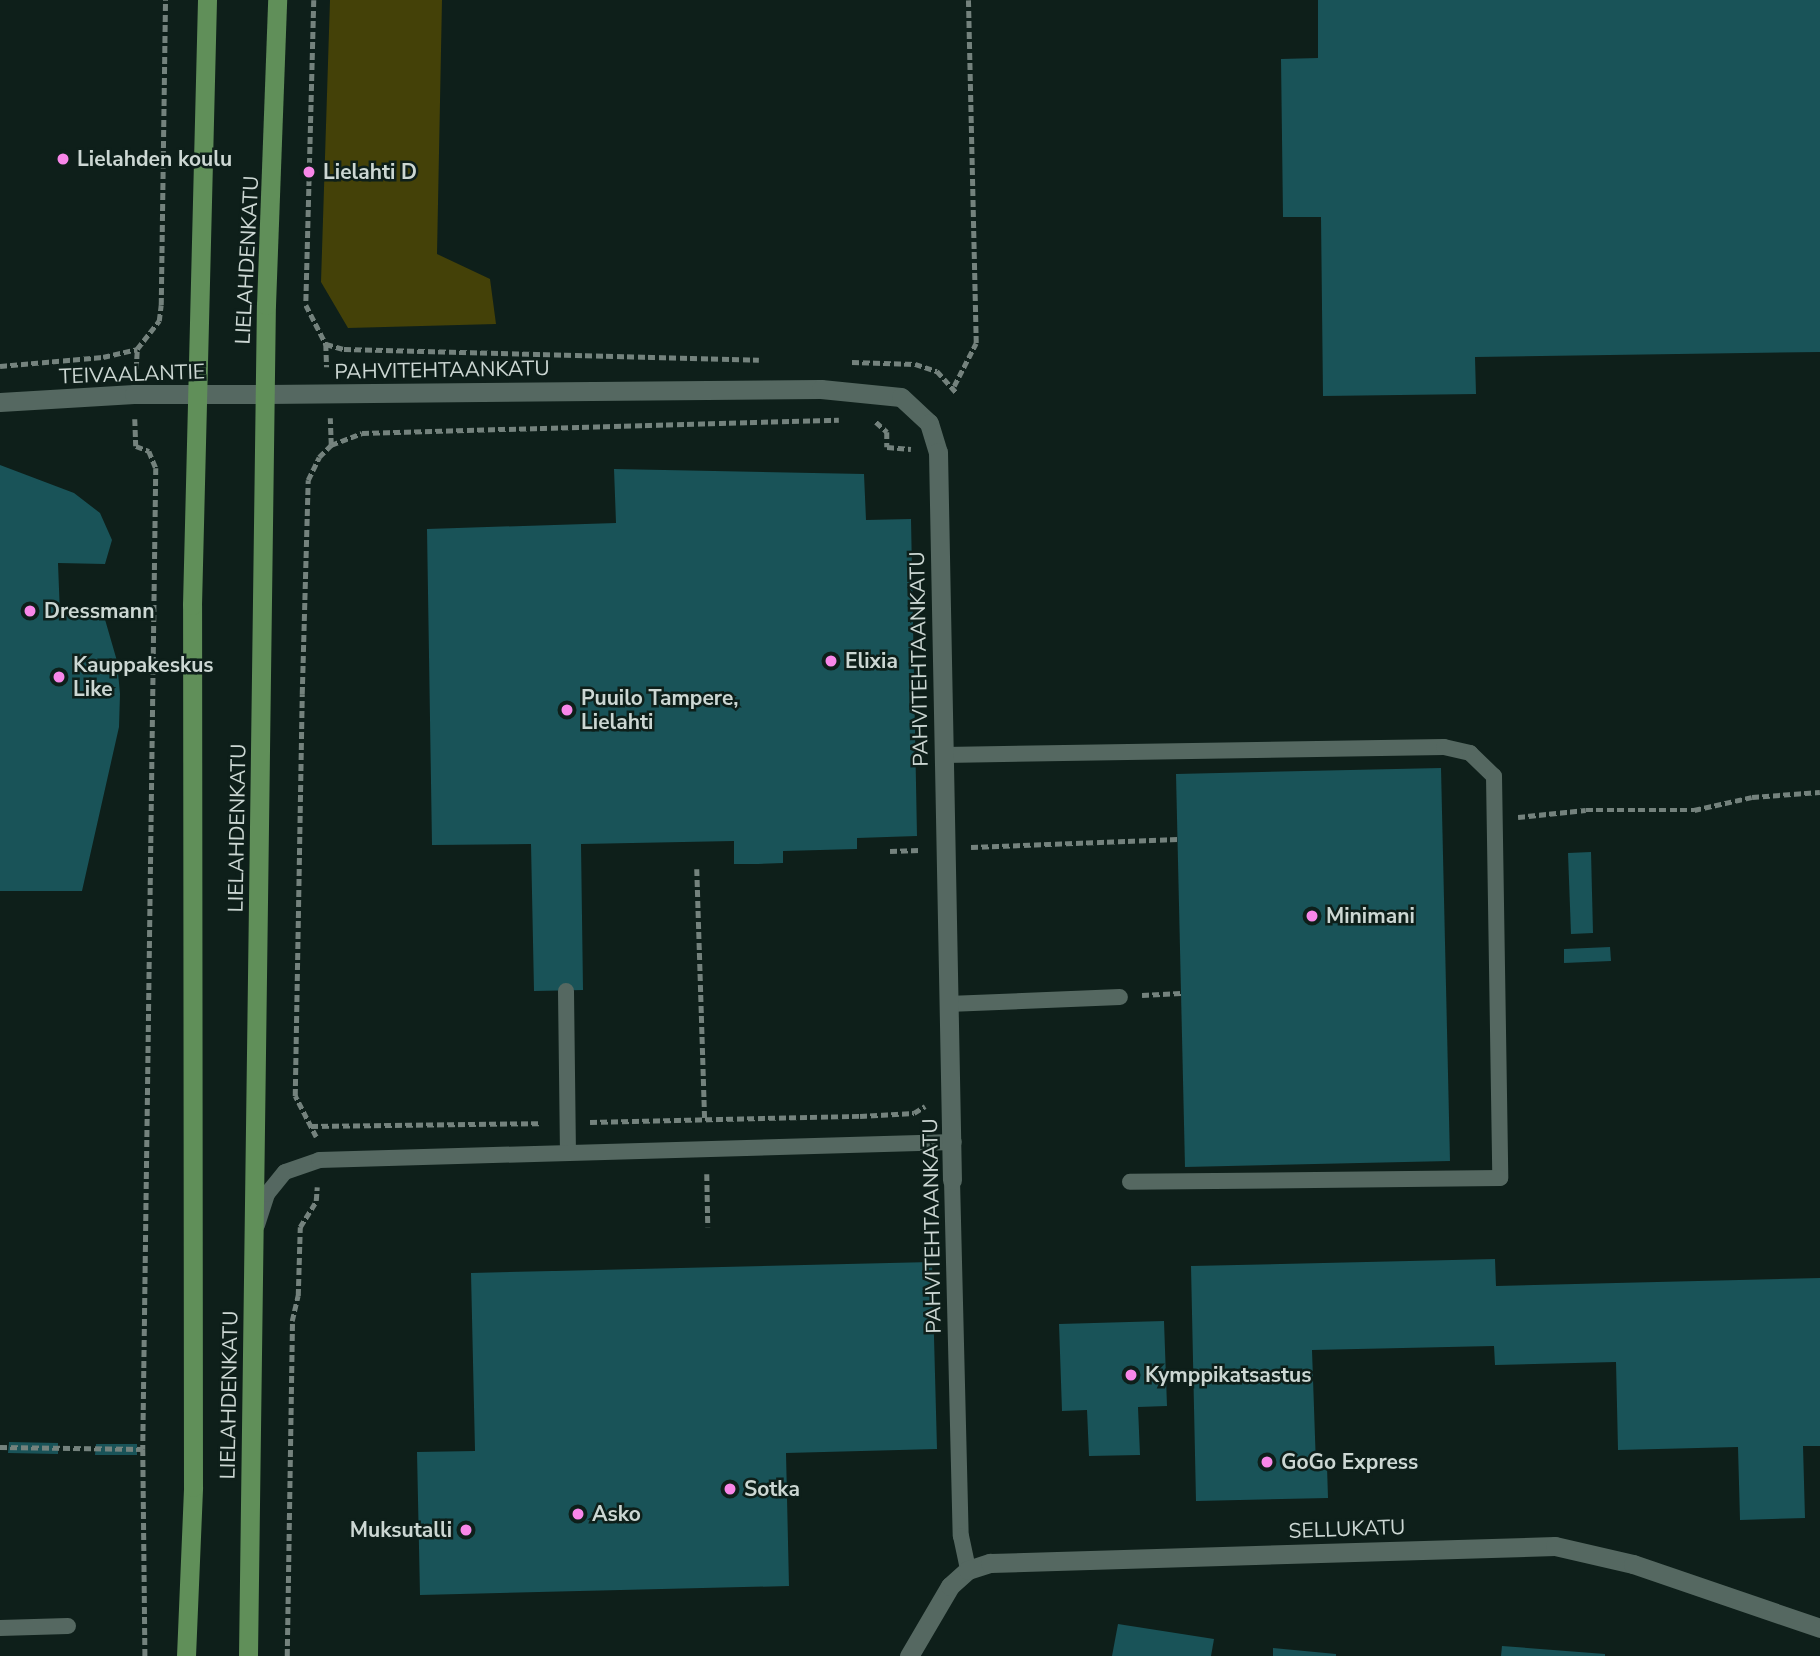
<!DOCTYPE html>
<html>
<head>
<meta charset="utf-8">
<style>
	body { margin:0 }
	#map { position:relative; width:1820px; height:1656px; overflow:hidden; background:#0e1f1a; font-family:"Nunito Sans",sans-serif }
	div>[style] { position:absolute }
	.forest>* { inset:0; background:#444108 }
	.building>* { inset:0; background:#195358 }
	.path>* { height:4.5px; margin-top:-2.25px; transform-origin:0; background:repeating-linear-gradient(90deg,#74827d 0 7px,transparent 0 10.5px) }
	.service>* { height:16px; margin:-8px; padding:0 8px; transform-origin:8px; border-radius:8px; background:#556861 }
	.minor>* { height:19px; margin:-9.5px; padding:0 9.5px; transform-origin:9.5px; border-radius:9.5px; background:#556861 }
	.secondary>* { height:19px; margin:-9.5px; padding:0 9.5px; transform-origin:9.5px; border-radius:9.5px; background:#556861 }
	.primary>* { height:19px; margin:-9.5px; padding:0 9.5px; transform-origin:9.5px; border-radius:9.5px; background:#608f59 }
	.dots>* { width:19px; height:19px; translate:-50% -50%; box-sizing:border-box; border:4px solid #0e1f1a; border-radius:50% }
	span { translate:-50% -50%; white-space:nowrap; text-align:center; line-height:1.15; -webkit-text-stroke:5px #0e1f1a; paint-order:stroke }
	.poi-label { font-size:21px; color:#ccd7d3; font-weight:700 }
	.left { translate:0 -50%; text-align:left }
	.right { translate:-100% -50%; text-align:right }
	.street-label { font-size:21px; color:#ccd7d3 }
</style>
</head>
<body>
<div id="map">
	<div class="forest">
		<i style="clip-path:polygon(330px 0,442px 0,437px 254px,490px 279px,496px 324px,348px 328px,321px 282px)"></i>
	</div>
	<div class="building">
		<i style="clip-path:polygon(1318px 0,1820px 0,1820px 352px,1475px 357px,1476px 394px,1323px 396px,1321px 217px,1283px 217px,1281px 59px,1318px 58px)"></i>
		<i style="clip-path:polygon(0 465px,74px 493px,100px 513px,112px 540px,105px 564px,58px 563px,60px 615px,104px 616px,117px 661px,120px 694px,119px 727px,82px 891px,0 891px)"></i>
		<i style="clip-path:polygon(614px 469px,864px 474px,866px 520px,911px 519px,917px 836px,857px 838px,857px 849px,783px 851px,783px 863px,758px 864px,734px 864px,734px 841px,581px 844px,583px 990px,534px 991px,531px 844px,432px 845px,427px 529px,616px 523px)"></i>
		<i style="clip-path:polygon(1441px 768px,1450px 1161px,1185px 1167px,1176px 774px)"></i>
		<i style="clip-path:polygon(1591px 852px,1593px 933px,1571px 934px,1568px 853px)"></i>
		<i style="clip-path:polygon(1610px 947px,1611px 961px,1564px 963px,1564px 949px)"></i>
		<i style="clip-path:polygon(1495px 1259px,1496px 1286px,1820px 1278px,1820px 1446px,1803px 1446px,1805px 1518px,1740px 1520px,1738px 1447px,1618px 1450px,1616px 1362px,1495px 1365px,1494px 1346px,1312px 1350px,1316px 1466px,1327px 1466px,1328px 1498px,1196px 1501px,1191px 1266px)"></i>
		<i style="clip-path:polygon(932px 1262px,937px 1449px,786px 1453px,789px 1586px,420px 1595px,417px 1452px,475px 1451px,471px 1273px)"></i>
		<i style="clip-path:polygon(1164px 1321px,1167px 1406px,1138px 1407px,1140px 1455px,1089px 1456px,1087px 1410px,1062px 1411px,1059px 1324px)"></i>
		<i style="clip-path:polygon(9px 1442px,58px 1443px,58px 1454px,8px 1453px)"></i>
		<i style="clip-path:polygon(96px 1444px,137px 1444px,137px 1455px,95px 1455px)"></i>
		<i style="clip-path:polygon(1118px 1624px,1214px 1639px,1211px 1656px,1112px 1656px)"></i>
		<i style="clip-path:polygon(1502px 1646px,1605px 1654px,1605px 1656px,1501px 1656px)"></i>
		<i style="clip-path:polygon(1273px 1648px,1336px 1654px,1336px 1656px,1273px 1656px)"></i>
	</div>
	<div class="path">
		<i style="left:314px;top:0;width:305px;rotate:91.5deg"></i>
		<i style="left:306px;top:305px;width:44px;rotate:62.9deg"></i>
		<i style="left:326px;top:344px;width:19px;rotate:16deg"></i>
		<i style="left:344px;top:349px;width:415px;rotate:1.5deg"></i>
		<i style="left:326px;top:344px;width:23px;rotate:88deg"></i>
		<i style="left:852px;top:362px;width:63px;rotate:1.8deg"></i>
		<i style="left:915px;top:364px;width:23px;rotate:18deg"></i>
		<i style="left:937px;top:371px;width:30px;rotate:48deg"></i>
		<i style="left:0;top:366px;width:103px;rotate:-5deg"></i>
		<i style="left:103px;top:357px;width:35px;rotate:-13deg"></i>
		<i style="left:136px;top:369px;width:20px;rotate:-87deg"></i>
		<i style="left:137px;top:349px;width:36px;rotate:-52deg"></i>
		<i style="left:159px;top:321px;width:16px;rotate:-83deg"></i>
		<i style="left:161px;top:305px;width:305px;rotate:-89.2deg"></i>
		<i style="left:954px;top:386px;width:48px;rotate:-62.9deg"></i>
		<i style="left:976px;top:343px;width:343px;rotate:-91.3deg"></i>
		<i style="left:135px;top:419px;width:27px;rotate:88deg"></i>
		<i style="left:136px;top:446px;width:14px;rotate:21deg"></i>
		<i style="left:149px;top:451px;width:18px;rotate:68deg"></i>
		<i style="left:156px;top:468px;width:981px;rotate:90.76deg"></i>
		<i style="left:143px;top:1449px;width:207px;rotate:89.4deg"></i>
		<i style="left:876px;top:422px;width:15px;rotate:42deg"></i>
		<i style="left:887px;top:432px;width:15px;rotate:90deg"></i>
		<i style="left:887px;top:447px;width:24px;rotate:5deg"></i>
		<i style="left:331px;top:445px;width:33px;rotate:-21deg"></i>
		<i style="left:362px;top:433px;width:477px;rotate:-1.6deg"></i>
		<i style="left:1518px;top:817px;width:68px;rotate:-5.9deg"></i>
		<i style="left:1586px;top:810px;width:108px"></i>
		<i style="left:1694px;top:810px;width:59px;rotate:-12.6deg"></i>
		<i style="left:1752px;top:797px;width:68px;rotate:-4.2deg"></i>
		<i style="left:971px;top:847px;width:207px;rotate:-2.2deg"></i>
		<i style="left:890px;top:851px;width:30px;rotate:-2deg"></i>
		<i style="left:697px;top:869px;width:251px;rotate:88.2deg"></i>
		<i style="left:1142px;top:995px;width:39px;rotate:-3deg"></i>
		<i style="left:590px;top:1122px;width:270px;rotate:-1.3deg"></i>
		<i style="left:860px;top:1116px;width:54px;rotate:-3.2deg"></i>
		<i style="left:914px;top:1113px;width:13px;rotate:-32deg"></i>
		<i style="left:311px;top:1126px;width:231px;rotate:-0.7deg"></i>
		<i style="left:316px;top:1137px;width:46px;rotate:-117.1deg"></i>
		<i style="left:295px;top:1096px;width:402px;rotate:-89deg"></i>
		<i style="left:302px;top:694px;width:214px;rotate:-88.4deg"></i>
		<i style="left:308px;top:480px;width:25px;rotate:-64deg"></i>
		<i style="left:319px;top:457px;width:17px;rotate:-45deg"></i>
		<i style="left:331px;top:445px;width:27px;rotate:-92deg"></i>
		<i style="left:707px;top:1174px;width:53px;rotate:88.9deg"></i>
		<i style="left:0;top:1447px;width:143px;rotate:0.8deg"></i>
		<i style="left:287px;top:1656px;width:335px;rotate:-89.1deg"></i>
		<i style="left:292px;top:1321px;width:26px;rotate:-77deg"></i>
		<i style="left:298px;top:1296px;width:69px;rotate:-88.3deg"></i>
		<i style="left:300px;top:1227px;width:31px;rotate:-58deg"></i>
		<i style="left:316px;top:1201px;width:14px;rotate:-86deg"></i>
	</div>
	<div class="service">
		<i style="left:944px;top:755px;width:500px;rotate:-0.92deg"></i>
		<i style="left:1444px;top:747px;width:27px;rotate:13deg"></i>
		<i style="left:1470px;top:753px;width:33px;rotate:44deg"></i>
		<i style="left:1494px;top:776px;width:402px;rotate:89.1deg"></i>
		<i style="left:1500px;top:1178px;width:370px;rotate:179.4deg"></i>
		<i style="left:566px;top:991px;width:159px;rotate:89.3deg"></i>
		<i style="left:948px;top:1004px;width:172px;rotate:-2.3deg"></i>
		<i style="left:952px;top:1180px;width:356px;rotate:88.6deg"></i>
		<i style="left:961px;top:1536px;width:35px;rotate:78deg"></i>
		<i style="left:257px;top:1225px;width:33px;rotate:-72deg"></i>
		<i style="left:267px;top:1194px;width:28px;rotate:-51deg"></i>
		<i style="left:285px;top:1172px;width:36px;rotate:-19deg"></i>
		<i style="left:319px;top:1160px;width:635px;rotate:-1.62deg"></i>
		<i style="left:0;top:1628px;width:68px;rotate:-1.7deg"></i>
	</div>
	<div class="minor">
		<i style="left:265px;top:394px;width:556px;rotate:-0.52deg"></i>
		<i style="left:821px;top:389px;width:80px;rotate:5.7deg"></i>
		<i style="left:901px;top:397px;width:38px;rotate:43deg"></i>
		<i style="left:929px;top:423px;width:30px;rotate:73deg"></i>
		<i style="left:938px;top:452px;width:728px;rotate:88.9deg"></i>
		<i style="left:909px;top:1656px;width:81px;rotate:-59.6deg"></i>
		<i style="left:950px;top:1586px;width:24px;rotate:-42deg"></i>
		<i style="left:968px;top:1570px;width:23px;rotate:-18deg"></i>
		<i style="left:990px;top:1563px;width:565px;rotate:-1.72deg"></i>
		<i style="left:1555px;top:1546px;width:80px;rotate:13deg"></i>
		<i style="left:1633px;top:1564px;width:198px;rotate:18.9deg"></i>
	</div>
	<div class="secondary">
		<i style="left:0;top:402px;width:134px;rotate:-3.4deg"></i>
		<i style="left:134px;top:394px;width:131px"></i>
	</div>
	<div class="primary">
		<i style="left:186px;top:1656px;width:169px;rotate:-87.6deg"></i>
		<i style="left:193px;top:1487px;width:882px;rotate:-90.06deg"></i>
		<i style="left:192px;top:605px;width:605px;rotate:-88.58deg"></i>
		<i style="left:248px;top:1656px;width:1351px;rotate:-89.24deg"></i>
		<i style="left:266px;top:305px;width:305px;rotate:-87.9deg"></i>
	</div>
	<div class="dots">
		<i style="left:63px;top:159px;background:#f987e9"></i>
		<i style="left:309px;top:172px;background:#f987e9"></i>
		<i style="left:30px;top:611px;background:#f987e9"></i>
		<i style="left:831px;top:661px;background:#f987e9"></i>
		<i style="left:59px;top:677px;background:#f987e9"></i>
		<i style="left:567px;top:710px;background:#f987e9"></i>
		<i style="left:1312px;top:916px;background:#f987e9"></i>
		<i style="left:1131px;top:1375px;background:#f987e9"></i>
		<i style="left:1267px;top:1462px;background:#f987e9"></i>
		<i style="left:730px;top:1489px;background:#f987e9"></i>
		<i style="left:578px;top:1514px;background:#f987e9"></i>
		<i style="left:466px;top:1530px;background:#f987e9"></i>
	</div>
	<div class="poi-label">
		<span class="left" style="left:77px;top:159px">Lielahden koulu</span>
		<span class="left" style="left:323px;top:172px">Lielahti D</span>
		<span class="left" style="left:44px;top:611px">Dressmann</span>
		<span class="left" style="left:845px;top:661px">Elixia</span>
		<span class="left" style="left:73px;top:677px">Kauppakeskus<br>Like</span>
		<span class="left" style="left:581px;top:710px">Puuilo Tampere,<br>Lielahti</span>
		<span class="left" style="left:1326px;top:916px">Minimani</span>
		<span class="left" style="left:1145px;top:1375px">Kymppikatsastus</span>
		<span class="left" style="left:1281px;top:1462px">GoGo Express</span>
		<span class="left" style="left:744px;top:1489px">Sotka</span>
		<span class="left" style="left:592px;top:1514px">Asko</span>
		<span class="right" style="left:452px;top:1530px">Muksutalli</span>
	</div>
	<div class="street-label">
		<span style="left:247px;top:260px;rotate:-87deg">LIELAHDENKATU</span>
		<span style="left:442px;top:370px;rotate:-1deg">PAHVITEHTAANKATU</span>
		<span style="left:132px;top:374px;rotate:-2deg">TEIVAALANTIE</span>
		<span style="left:919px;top:659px;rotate:-91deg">PAHVITEHTAANKATU</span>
		<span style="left:237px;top:828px;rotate:-89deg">LIELAHDENKATU</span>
		<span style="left:932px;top:1226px;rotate:-91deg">PAHVITEHTAANKATU</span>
		<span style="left:229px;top:1395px;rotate:-89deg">LIELAHDENKATU</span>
		<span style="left:1347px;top:1529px;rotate:-2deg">SELLUKATU</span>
	</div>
</div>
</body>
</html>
